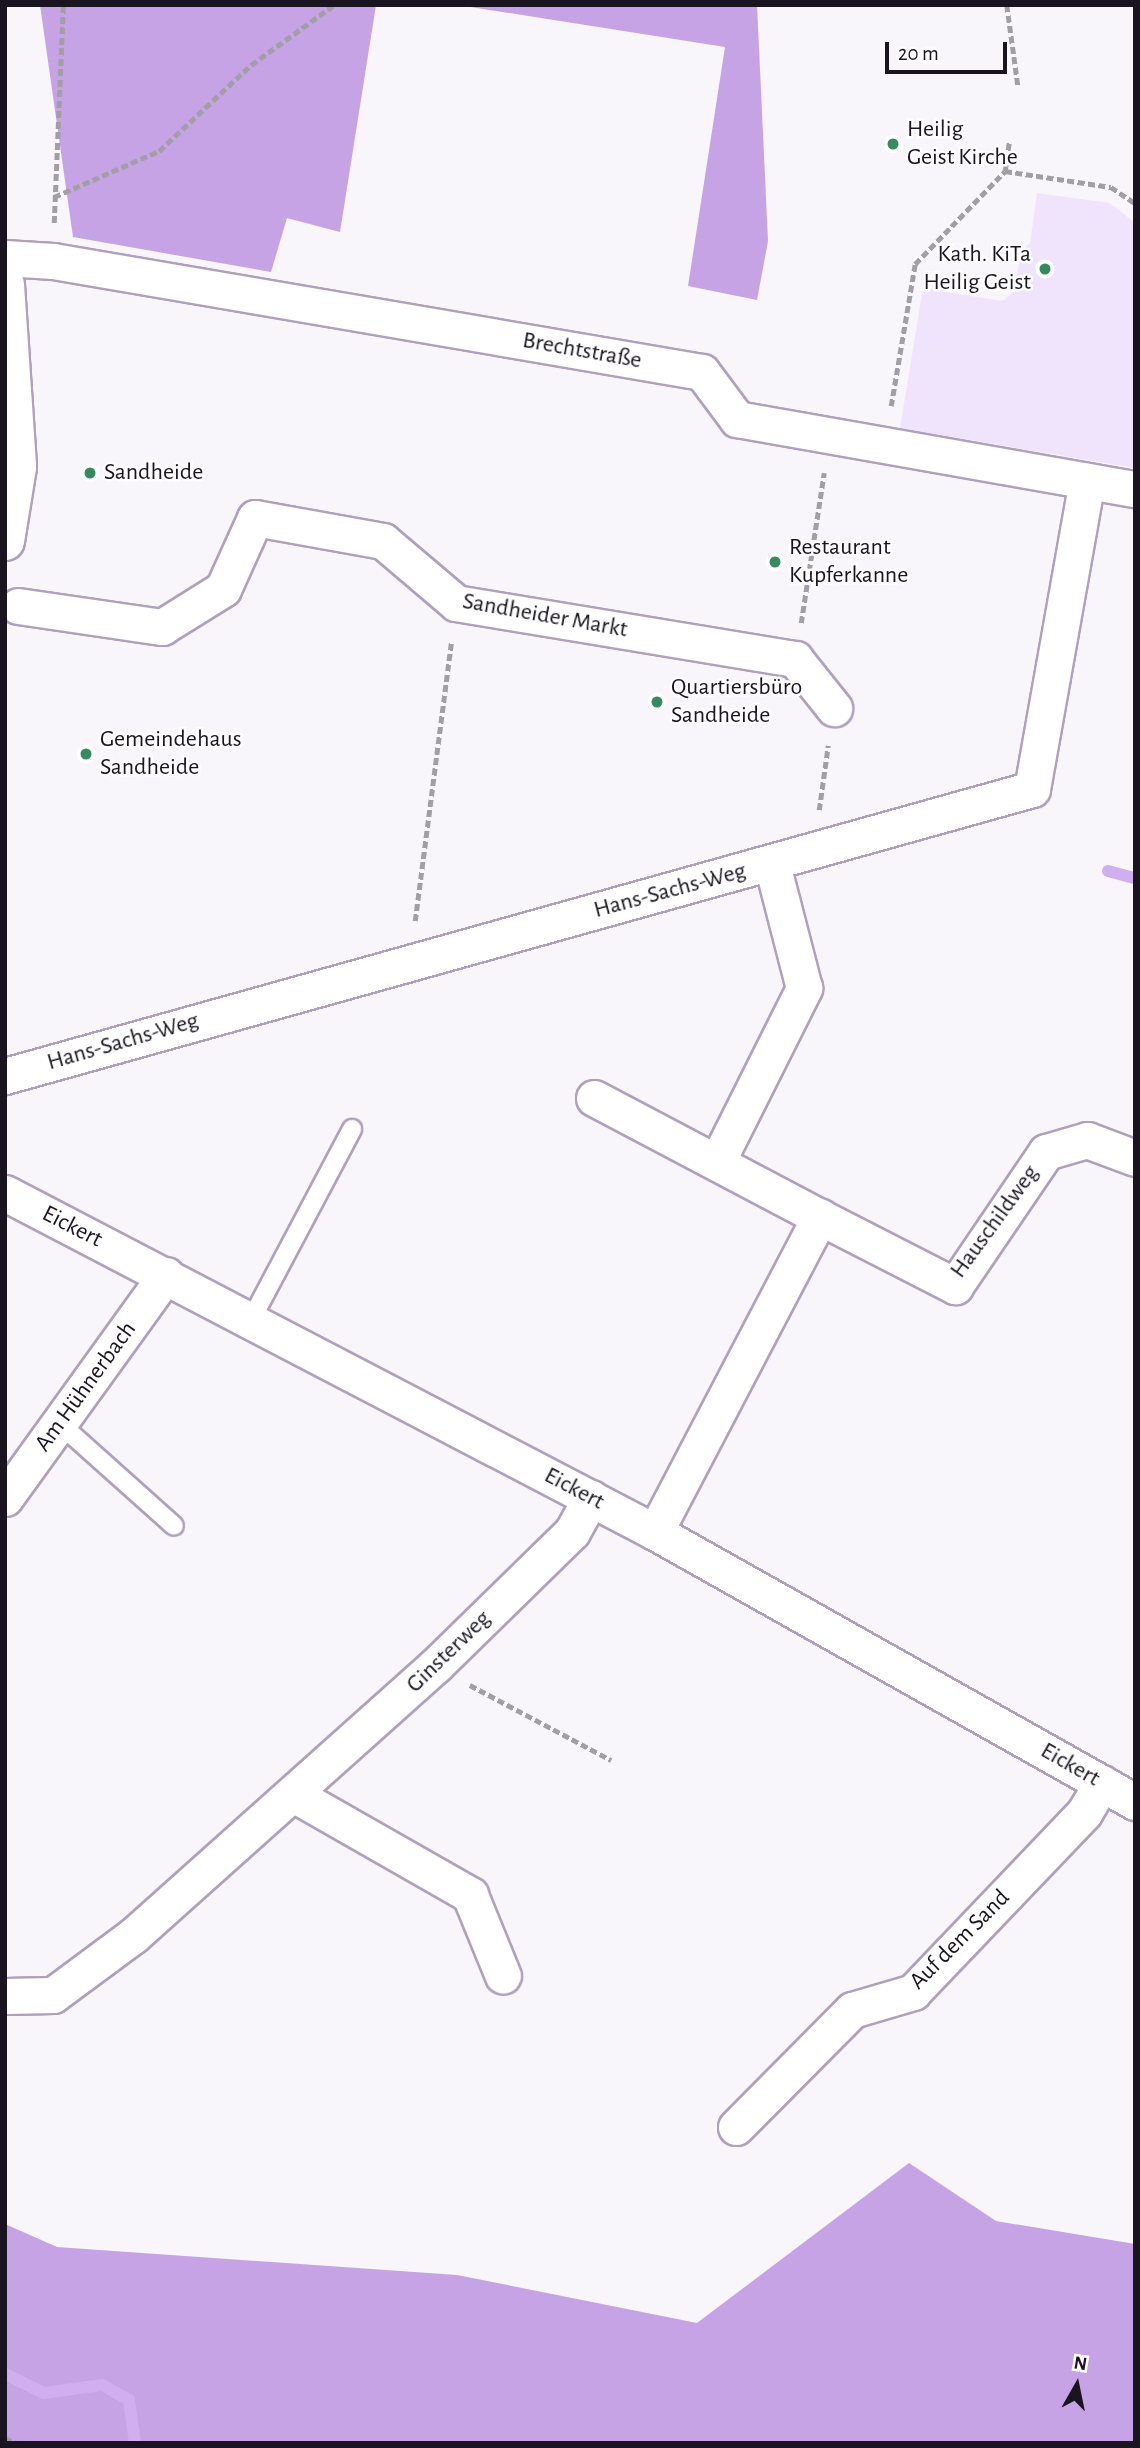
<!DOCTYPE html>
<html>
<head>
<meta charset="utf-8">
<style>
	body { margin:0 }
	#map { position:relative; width:1140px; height:2448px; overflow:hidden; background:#f8f5fb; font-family:"Alegreya Sans",sans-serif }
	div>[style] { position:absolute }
	.built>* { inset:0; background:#f0e4fc }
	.forest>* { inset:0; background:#c5a3e4 }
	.stream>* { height:12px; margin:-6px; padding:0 6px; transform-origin:6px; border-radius:6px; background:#d0aeef }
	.path>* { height:4.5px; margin-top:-2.25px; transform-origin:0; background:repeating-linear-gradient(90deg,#a19ea5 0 7px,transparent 0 10.5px) }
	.roads { filter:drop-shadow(2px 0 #afa0bf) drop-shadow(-2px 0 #afa0bf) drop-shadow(0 2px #afa0bf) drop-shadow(0 -2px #afa0bf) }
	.lane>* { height:18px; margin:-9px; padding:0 9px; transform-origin:9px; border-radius:9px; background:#fff }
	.street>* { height:35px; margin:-17.5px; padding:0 17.5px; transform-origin:17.5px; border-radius:17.5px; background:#fff }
	.secondary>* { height:38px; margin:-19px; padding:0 19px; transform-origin:19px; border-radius:19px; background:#fff }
	.dots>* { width:19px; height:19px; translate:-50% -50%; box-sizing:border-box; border:4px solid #fff; border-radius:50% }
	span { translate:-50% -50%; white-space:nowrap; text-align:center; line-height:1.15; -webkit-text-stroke:5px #fff; paint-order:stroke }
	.poi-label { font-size:24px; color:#19141f }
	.left { translate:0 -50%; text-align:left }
	.right { translate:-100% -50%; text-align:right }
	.street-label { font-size:24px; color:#19141f }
	.frame { position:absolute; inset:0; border:7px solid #19141f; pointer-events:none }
	.north { position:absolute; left:1042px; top:2350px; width:70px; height:70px; -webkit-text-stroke:5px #fff; paint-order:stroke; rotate:9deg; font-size:19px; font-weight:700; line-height:28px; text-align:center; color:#19141f }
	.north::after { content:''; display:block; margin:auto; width:24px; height:32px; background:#19141f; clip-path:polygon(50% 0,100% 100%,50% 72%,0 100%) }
	.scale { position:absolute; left:885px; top:42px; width:122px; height:32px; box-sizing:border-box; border:4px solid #19141f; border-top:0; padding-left:9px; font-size:21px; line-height:24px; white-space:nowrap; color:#19141f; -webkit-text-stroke:5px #fff; paint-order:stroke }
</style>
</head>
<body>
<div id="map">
	<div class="built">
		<i style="clip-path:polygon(1037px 193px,1110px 203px,1135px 223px,1135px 468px,900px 428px,923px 288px,1002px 301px,1013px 293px,1022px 250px,1030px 243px)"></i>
	</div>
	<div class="forest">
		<i style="clip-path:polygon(40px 5px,376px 5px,340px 232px,287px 218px,271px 272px,73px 237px)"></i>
		<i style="clip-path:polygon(458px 5px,757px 5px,768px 241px,757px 300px,688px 286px,725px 47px)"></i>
		<i style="clip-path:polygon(909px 2163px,996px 2221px,1135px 2244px,1135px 2443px,5px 2443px,5px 2224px,57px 2247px,457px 2275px,697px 2323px)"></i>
	</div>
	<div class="stream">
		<i style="left:1108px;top:871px;width:28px;rotate:15deg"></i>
		<i style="left:5px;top:2374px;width:43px;rotate:26deg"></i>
		<i style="left:44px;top:2393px;width:59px;rotate:-7.9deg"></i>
		<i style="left:102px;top:2385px;width:31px;rotate:29deg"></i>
		<i style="left:129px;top:2400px;width:43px;rotate:82.1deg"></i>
	</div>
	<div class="path">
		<i style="left:1007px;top:5px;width:81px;rotate:82.2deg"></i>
		<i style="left:1005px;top:171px;width:107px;rotate:8.6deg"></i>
		<i style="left:1111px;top:187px;width:29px;rotate:34deg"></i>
		<i style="left:54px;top:197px;width:115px;rotate:-23.7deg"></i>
		<i style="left:159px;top:151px;width:126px;rotate:-43.1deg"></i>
		<i style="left:251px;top:65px;width:102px;rotate:-35.9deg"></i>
		<i style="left:54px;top:223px;width:218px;rotate:-87.6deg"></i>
		<i style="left:891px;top:406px;width:144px;rotate:-80.4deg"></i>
		<i style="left:915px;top:264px;width:129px;rotate:-45.9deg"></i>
		<i style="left:1005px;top:171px;width:29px;rotate:-82deg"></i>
		<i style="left:801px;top:623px;width:152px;rotate:-81.3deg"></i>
		<i style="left:819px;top:810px;width:65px;rotate:-82deg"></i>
		<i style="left:415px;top:921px;width:281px;rotate:-82.6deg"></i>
		<i style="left:470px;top:1685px;width:160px;rotate:28deg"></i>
		<i style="left:5px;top:2438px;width:13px;rotate:23deg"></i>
	</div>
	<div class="roads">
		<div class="lane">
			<i style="left:252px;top:1318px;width:214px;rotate:-62.1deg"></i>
			<i style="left:59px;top:1423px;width:154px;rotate:41.8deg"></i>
		</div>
		<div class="street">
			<i style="left:5px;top:258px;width:48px;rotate:3.6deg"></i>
			<i style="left:53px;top:261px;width:658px;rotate:9.71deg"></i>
			<i style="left:702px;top:372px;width:59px;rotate:53.3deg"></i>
			<i style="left:737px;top:419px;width:404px;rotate:10deg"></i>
			<i style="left:18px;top:606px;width:146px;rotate:8.3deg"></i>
			<i style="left:162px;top:627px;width:72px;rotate:-31.9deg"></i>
			<i style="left:223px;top:589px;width:78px;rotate:-65.7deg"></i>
			<i style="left:255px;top:518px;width:130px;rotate:10.2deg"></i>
			<i style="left:383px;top:541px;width:96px;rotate:40.3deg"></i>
			<i style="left:456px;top:603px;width:344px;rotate:9.4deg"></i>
			<i style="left:795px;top:659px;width:63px;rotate:51.5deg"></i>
			<i style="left:5px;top:1076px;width:1066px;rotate:-15.61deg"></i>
			<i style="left:1032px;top:789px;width:313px;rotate:-79.9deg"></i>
			<i style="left:594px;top:1098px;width:255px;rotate:27.8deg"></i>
			<i style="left:717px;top:1162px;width:195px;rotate:-63.4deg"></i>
			<i style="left:804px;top:988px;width:128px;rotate:-104.5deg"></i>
			<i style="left:5px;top:1193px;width:733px;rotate:27.54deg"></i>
			<i style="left:655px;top:1532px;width:551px;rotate:29.36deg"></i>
			<i style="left:5px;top:1498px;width:275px;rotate:-54.2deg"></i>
			<i style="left:655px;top:1532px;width:356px;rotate:-62.4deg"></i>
			<i style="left:820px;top:1217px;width:152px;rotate:27.1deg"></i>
			<i style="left:955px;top:1286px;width:162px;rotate:-55.8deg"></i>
			<i style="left:1046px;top:1152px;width:43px;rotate:-16.3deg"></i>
			<i style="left:1087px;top:1140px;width:51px;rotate:20.6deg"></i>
			<i style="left:295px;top:1795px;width:202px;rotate:29.7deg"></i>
			<i style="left:470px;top:1895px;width:87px;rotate:67.8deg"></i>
			<i style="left:5px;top:1996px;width:48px;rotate:-1.2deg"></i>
			<i style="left:53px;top:1995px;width:101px;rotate:-36.5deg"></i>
			<i style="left:134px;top:1935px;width:404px;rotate:-41.8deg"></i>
			<i style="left:435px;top:1666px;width:192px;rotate:-44.4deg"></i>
			<i style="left:572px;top:1532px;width:39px;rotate:-61deg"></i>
			<i style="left:736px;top:2127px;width:165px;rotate:-45.2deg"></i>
			<i style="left:852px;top:2010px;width:64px;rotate:-16.4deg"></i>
			<i style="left:913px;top:1992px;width:248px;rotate:-46.3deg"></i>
			<i style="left:1084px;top:1813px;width:35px;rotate:-59deg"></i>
		</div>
		<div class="secondary">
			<i style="left:5px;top:285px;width:182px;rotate:86.2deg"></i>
			<i style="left:17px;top:467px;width:75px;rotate:99.2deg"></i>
		</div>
	</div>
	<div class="dots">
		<i style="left:893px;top:144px;background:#358b5f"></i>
		<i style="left:1045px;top:269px;background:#358b5f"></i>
		<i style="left:90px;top:473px;background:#358b5f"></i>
		<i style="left:775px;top:562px;background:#358b5f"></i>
		<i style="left:657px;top:702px;background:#358b5f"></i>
		<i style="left:86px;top:754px;background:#358b5f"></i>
	</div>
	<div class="poi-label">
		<span class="left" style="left:907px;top:144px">Heilig<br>Geist Kirche</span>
		<span class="right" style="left:1031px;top:269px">Kath. KiTa<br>Heilig Geist</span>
		<span class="left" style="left:104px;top:473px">Sandheide</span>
		<span class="left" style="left:789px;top:562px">Restaurant<br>Kupferkanne</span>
		<span class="left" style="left:671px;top:702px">Quartiersbüro<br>Sandheide</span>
		<span class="left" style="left:100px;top:754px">Gemeindehaus<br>Sandheide</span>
	</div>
	<div class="street-label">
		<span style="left:582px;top:351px;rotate:10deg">Brechtstraße</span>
		<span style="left:545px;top:616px;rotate:10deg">Sandheider Markt</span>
		<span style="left:670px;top:891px;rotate:-15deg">Hans-Sachs-Weg</span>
		<span style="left:123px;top:1042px;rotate:-16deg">Hans-Sachs-Weg</span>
		<span style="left:995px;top:1222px;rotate:-54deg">Hauschildweg</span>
		<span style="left:72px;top:1227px;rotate:27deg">Eickert</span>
		<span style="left:86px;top:1387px;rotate:-54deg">Am Hühnerbach</span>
		<span style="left:574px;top:1489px;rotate:28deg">Eickert</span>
		<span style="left:449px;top:1652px;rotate:-44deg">Ginsterweg</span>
		<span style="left:1070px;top:1765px;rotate:30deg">Eickert</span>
		<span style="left:960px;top:1940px;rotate:-45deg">Auf dem Sand</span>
	</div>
	<div class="frame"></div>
	<div class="north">N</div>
	<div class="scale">20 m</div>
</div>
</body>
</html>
